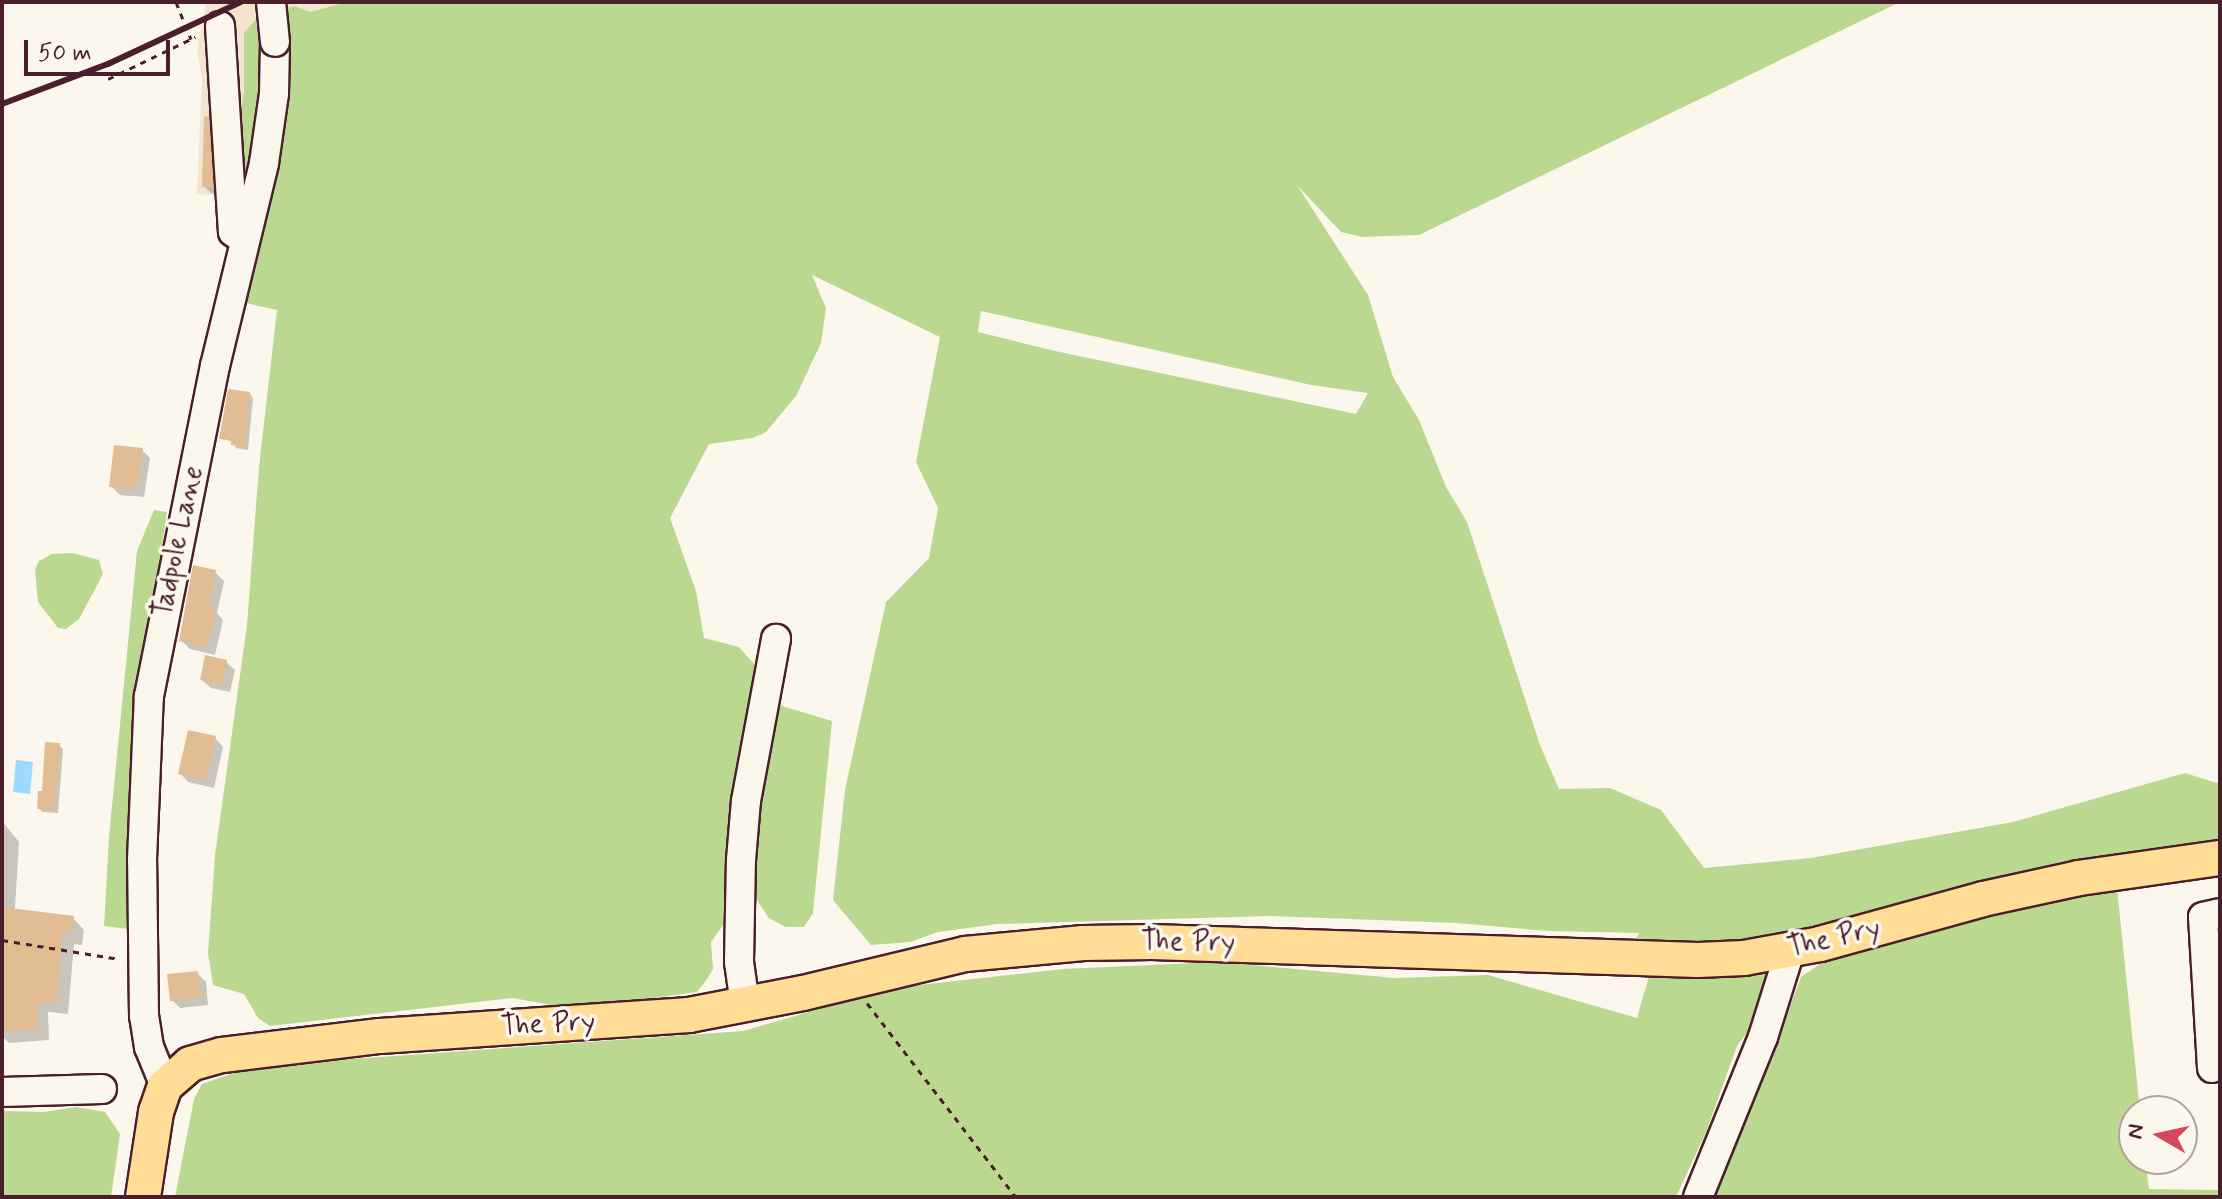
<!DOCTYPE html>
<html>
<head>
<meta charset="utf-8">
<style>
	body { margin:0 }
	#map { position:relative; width:2222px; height:1199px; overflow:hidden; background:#fbf7ec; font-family:Mynerve,sans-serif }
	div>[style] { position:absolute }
	.built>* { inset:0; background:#f4e5d1 }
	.green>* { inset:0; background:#bbd890 }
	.water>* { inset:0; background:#9ed9ff }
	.shadow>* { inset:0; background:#0003 }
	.building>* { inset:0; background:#e2bc92 }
	.path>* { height:3px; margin-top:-1.5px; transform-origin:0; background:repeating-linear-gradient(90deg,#4a1f2b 0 6px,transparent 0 12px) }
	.roads { filter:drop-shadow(2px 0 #4a1f2b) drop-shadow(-2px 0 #4a1f2b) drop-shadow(0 2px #4a1f2b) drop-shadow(0 -2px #4a1f2b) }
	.minor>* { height:28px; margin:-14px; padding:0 14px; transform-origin:14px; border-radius:14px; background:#fbf7ec }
	.major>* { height:34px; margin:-17px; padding:0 17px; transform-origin:17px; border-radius:17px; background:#ffdd96 }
	.rail>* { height:6px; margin:-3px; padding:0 3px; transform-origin:3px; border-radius:3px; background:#4a1f2b }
	.bridges { filter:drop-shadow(2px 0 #4a1f2b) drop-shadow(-2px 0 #4a1f2b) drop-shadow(0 2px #4a1f2b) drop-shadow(0 -2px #4a1f2b) }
	.minor-bridge>* { height:28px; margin:-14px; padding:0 14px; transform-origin:14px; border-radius:14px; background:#fbf7ec }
	span { translate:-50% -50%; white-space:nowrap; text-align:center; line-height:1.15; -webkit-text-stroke:7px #fbf7ec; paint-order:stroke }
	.street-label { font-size:28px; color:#4a1f2b }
	.frame { position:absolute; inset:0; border:4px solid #4a1f2b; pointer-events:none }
	.north { position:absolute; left:2118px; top:1095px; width:80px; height:80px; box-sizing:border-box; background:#fbf7ec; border:2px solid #b4a19f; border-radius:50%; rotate:279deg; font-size:22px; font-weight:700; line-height:32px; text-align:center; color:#4a1f2b }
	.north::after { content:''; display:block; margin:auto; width:28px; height:36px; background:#d1495b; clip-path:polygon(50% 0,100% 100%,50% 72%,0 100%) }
	.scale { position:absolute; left:24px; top:40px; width:146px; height:36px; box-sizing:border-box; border:4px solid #4a1f2b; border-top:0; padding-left:10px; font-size:24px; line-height:28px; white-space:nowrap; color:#4a1f2b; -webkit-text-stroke:6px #fbf7ec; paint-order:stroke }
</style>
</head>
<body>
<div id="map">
	<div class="built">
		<i style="clip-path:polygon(347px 2px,310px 12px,238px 197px,197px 194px,202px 79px,197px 49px,206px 3px)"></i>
	</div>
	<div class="green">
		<i style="clip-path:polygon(evenodd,347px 2px,1900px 2px,1419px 235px,1363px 237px,1341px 232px,1297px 185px,1368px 295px,1393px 377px,1419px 420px,1446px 487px,1467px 522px,1540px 745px,1559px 789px,1610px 788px,1661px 810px,1704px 868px,1811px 858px,2013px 822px,2185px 773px,2220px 784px,2220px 843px,1797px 937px,1640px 949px,1636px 939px,1639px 933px,1548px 931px,1456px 923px,1269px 916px,997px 924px,938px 932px,910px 942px,871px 945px,833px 900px,845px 790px,886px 602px,929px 558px,938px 508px,916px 462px,940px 337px,812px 275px,826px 308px,821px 343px,796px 396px,766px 432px,753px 438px,709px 444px,670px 518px,696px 591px,704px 638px,739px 647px,761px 672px,728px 918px,711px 942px,713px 969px,705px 982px,697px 992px,625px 1002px,558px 1006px,512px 998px,270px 1026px,258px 1018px,244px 994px,213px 985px,208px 953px,215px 855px,247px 625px,259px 467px,277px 310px,241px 302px,285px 9px,294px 6px,310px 12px,347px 2px,981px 311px,1311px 385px,1368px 393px,1356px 414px,1055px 351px,978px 332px,981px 311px)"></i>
		<i style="clip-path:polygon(257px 18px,264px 20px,264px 95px,246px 190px,235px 180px,236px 139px,244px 92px,244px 33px)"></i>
		<i style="clip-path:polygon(154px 510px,167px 512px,136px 717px,128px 929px,104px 926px,109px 837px,137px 551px)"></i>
		<i style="clip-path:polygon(72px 553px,99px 560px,103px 574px,79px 619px,66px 629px,58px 628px,38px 602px,35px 570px,39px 561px,52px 554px)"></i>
		<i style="clip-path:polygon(772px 703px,832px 721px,813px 913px,804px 927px,785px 927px,769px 918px,750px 890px,748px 844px)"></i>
		<i style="clip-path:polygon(2117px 888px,2140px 1111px,2134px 1111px,2134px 1159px,2145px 1159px,2149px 1189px,2220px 1190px,2220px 1197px,1706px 1197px,1760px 1087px,1801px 977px,1827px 959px,1991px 908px)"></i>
		<i style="clip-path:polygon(1218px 962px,1395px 978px,1488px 975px,1637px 1018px,1652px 966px,1768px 968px,1751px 1027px,1737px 1046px,1706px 1132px,1676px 1197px,175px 1197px,194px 1099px,202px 1084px,254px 1066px,743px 1031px,892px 988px,1063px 969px)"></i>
		<i style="clip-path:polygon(76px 1107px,105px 1112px,120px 1134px,111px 1197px,2px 1197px,2px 1111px,44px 1112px)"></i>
	</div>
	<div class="water">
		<i style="clip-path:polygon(16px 760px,33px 762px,30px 794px,13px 792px)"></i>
	</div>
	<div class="shadow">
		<i style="clip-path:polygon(208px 119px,215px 126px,219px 193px,211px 193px,204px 186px)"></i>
		<i style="clip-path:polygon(250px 394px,253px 398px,248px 450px,236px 448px,233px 442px,221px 438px)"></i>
		<i style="clip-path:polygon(142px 450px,150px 458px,144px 497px,120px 495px,111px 486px)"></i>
		<i style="clip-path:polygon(215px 572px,224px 581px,217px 613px,223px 620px,215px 655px,190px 649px,181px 640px)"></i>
		<i style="clip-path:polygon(226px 662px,235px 670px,230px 692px,211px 688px,202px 680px)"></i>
		<i style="clip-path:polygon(215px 738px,223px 747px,214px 788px,188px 782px,180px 773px)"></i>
		<i style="clip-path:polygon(59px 745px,63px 749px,58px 813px,42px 812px,39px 808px)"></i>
		<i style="clip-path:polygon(2px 821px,19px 842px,14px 925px,2px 924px)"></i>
		<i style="clip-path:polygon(73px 918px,84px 930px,82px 945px,74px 944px,68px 1014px,48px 1012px,49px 1040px,9px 1043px,2px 1036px,2px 951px)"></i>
		<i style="clip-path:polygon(197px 973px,206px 982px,208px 1005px,180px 1008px,172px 1000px)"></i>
	</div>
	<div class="building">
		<i style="clip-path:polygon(204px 116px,209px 117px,213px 187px,202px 187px)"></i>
		<i style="clip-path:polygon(228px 389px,250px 392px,245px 447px,231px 445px,231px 440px,219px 439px)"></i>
		<i style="clip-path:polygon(114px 445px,143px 448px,136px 489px,109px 487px)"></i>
		<i style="clip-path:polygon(193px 565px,216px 570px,208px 607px,216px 609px,207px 647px,179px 641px)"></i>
		<i style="clip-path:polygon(205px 655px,227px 660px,222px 685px,200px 680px)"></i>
		<i style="clip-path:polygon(188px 730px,216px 736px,206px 780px,178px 774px)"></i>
		<i style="clip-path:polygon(45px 742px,60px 743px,55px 810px,37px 809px,38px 791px,42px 791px)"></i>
		<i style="clip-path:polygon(2px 907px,74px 916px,71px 934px,62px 933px,57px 1003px,37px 1002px,38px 1029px,2px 1032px)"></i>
		<i style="clip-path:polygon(198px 971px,201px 997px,170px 1001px,167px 974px)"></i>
	</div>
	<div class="path">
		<i style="left:176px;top:2px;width:40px;rotate:68deg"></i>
		<i style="left:108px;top:79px;width:97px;rotate:-25.8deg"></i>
		<i style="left:2px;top:940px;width:119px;rotate:9.2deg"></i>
		<i style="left:867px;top:1003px;width:245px;rotate:52.5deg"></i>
	</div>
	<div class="roads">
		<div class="minor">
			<i style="left:220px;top:26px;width:206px;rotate:86.4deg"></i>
			<i style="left:233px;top:232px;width:14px;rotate:34deg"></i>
			<i style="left:745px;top:1005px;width:43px;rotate:-97.9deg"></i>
			<i style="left:739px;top:962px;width:102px;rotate:-88.9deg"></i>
			<i style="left:741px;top:860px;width:59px;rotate:-85.2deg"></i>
			<i style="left:746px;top:801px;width:165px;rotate:-79.5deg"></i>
			<i style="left:2212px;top:1068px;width:151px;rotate:-93.4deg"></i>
			<i style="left:2203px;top:917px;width:17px;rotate:-13deg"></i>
			<i style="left:165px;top:1086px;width:42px;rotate:-112.3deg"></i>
			<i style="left:149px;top:1047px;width:31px;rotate:-99deg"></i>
			<i style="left:144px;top:1016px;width:156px;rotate:-90.7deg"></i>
			<i style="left:142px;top:860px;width:164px;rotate:-87.6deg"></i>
			<i style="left:149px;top:696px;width:337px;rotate:-78.7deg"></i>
			<i style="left:215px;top:366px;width:209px;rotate:-76.4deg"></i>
			<i style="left:264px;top:163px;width:70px;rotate:-81.8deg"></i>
			<i style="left:274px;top:94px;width:52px;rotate:-88.9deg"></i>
			<i style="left:2px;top:1092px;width:100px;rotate:-1.7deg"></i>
			<i style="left:1698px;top:1197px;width:173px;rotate:-67.9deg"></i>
			<i style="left:1763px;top:1037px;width:90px;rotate:-72.6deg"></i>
		</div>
		<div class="major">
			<i style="left:143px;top:1197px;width:86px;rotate:-81.3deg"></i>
			<i style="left:156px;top:1112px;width:28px;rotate:-71deg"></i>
			<i style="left:165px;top:1086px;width:33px;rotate:-41deg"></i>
			<i style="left:190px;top:1064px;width:33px;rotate:-16deg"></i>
			<i style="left:222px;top:1055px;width:159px;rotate:-6.9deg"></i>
			<i style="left:380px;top:1036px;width:310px;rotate:-3.9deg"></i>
			<i style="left:689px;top:1015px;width:116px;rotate:-10.9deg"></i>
			<i style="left:803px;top:993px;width:167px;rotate:-13.5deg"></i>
			<i style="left:965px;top:954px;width:119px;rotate:-5.3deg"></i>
			<i style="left:1083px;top:943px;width:69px;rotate:-0.8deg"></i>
			<i style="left:1152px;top:942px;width:546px;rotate:1.89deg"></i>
			<i style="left:1698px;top:960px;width:46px;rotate:-2.5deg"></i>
			<i style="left:1744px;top:958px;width:77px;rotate:-10.4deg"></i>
			<i style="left:1820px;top:944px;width:169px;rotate:-15.4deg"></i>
			<i style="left:1983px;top:899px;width:98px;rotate:-12.3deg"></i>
			<i style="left:2079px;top:878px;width:142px;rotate:-8.1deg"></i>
		</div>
	</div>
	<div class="rail">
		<i style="left:2px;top:104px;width:113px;rotate:-20.7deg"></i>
		<i style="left:108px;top:64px;width:147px;rotate:-25deg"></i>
	</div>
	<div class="bridges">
		<div class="minor-bridge">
			<i style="left:271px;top:2px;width:40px;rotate:84.3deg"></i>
		</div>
	</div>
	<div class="street-label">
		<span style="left:179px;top:542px;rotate:-78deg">Tadpole Lane</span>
		<span style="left:1834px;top:939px;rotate:-13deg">The Pry</span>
		<span style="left:1188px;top:943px;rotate:1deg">The Pry</span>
		<span style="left:548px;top:1025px;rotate:-3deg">The Pry</span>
	</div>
	<div class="frame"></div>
	<div class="north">N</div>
	<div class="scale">50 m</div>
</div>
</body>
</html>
